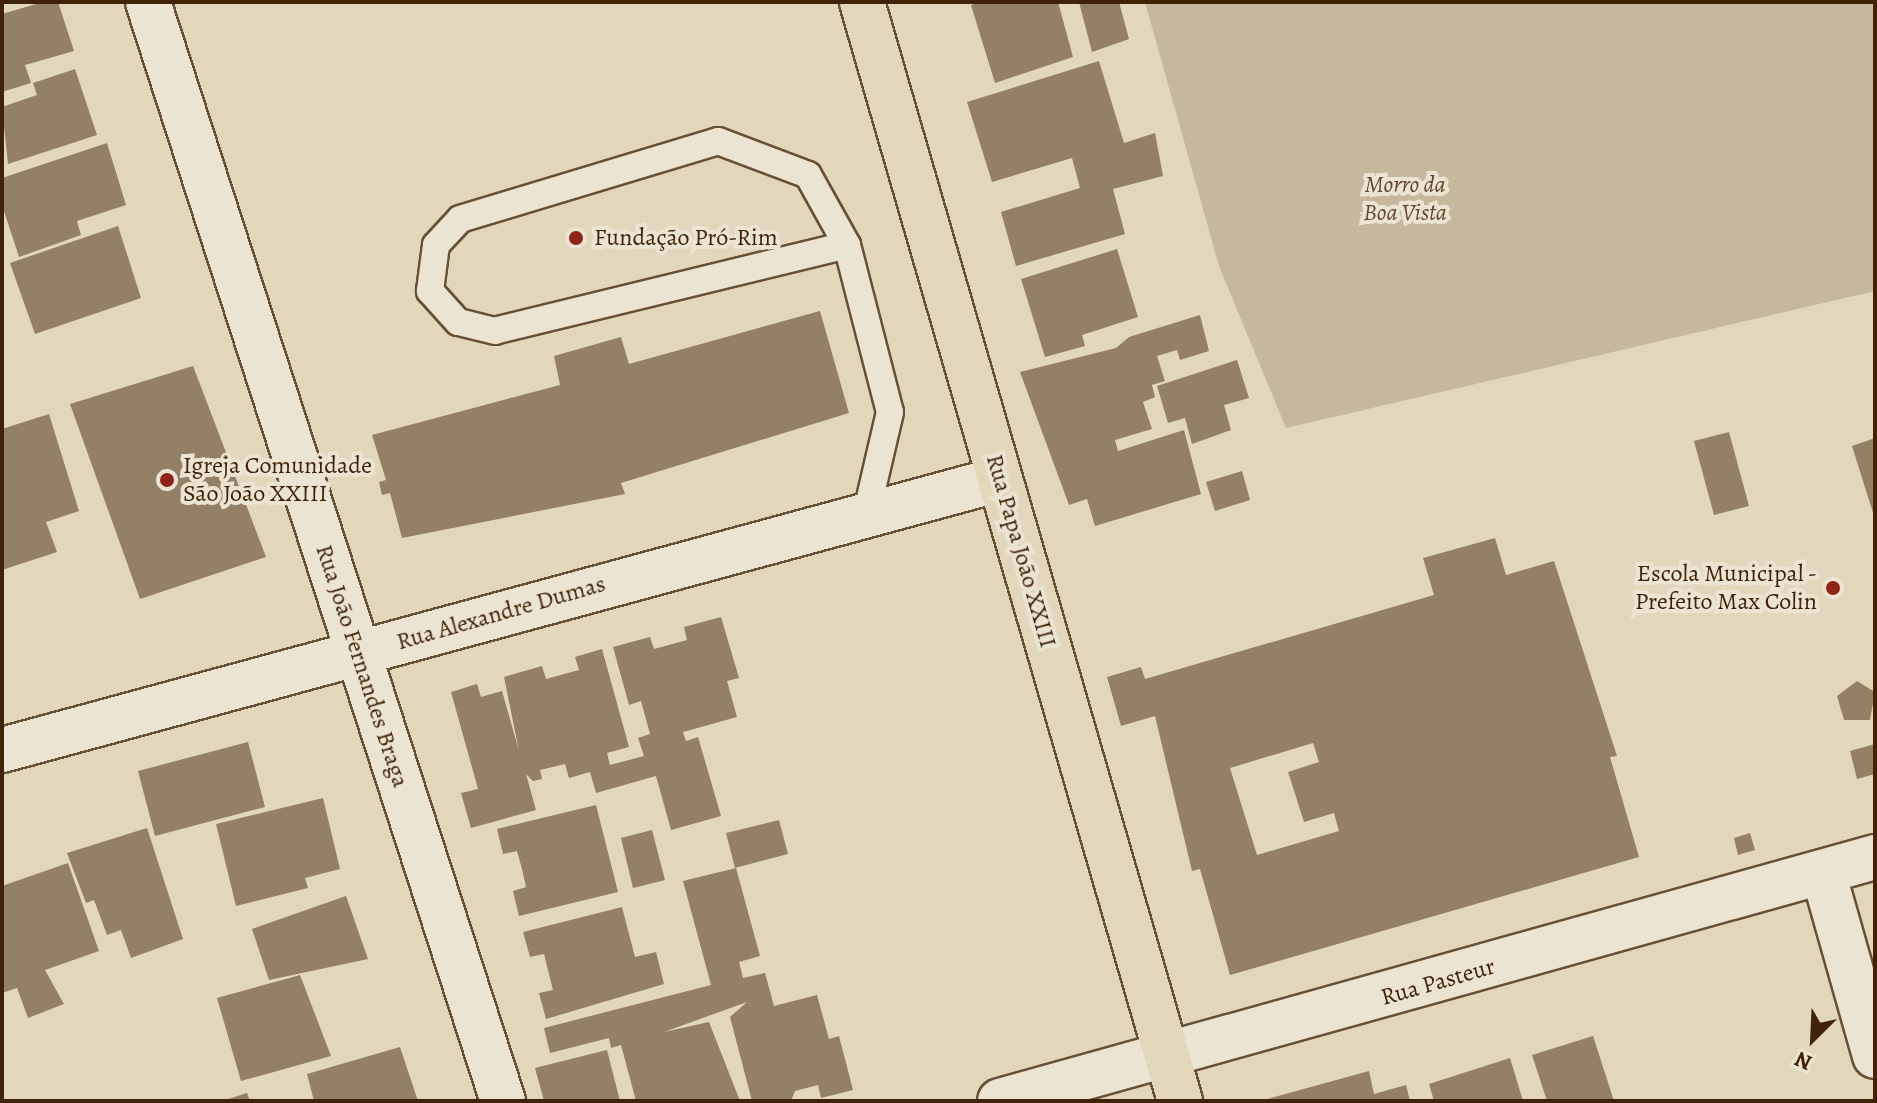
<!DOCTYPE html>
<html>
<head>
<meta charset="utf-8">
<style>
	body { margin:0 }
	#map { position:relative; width:1877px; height:1103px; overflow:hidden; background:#e2d6bb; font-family:Alegreya,serif }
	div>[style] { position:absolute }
	.green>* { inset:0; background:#c6b89c }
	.building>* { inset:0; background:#948065 }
	.roads { filter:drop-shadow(2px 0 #685034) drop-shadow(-2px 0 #685034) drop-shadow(0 2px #685034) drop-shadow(0 -2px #685034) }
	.lane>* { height:26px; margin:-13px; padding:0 13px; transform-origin:13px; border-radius:13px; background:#ece4d3 }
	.street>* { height:44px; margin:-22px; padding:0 22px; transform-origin:22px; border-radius:22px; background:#ece4d3 }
	.primary>* { height:44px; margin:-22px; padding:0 22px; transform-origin:22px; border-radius:22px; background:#e2d6bb }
	.dots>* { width:22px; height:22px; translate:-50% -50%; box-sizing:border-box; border:4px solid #ece4d3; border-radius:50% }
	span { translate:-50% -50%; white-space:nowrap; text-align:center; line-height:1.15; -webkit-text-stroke:8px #ece4d3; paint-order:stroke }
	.park-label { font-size:24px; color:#62482c; font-style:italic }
	.poi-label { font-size:24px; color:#402307 }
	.left { translate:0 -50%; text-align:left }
	.right { translate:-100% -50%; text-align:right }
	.street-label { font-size:24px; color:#402307 }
	.frame { position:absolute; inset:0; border:4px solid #402307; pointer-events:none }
	.north { position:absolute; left:1773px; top:999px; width:80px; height:80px; -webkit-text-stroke:6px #ece4d3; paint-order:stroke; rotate:204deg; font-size:22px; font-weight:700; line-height:32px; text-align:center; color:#402307 }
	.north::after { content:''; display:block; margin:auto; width:28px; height:36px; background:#402307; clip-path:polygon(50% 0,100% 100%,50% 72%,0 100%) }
</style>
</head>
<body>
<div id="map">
	<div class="green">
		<i style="clip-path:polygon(1145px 2px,1875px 2px,1875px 291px,1286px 428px,1219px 266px)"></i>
	</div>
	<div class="building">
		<i style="clip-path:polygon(43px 2px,58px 2px,74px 51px,25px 65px,31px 83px,2px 92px,2px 14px)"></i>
		<i style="clip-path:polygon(981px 2px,1058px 2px,1073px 57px,995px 83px,971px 5px)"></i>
		<i style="clip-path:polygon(1079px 2px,1119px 2px,1129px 39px,1092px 52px)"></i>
		<i style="clip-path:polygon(1099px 61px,1124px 143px,1155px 133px,1163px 176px,1113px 189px,1125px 234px,1016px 266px,1001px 212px,1080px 188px,1072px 158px,992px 182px,967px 102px)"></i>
		<i style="clip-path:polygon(75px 69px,97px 135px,8px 164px,2px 107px,37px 95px,33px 83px)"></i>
		<i style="clip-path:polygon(107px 143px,126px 205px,77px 221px,81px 235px,19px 257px,2px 205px,2px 178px)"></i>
		<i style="clip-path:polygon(118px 226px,141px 298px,35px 334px,10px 263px)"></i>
		<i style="clip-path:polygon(1117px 249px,1138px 317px,1082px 335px,1085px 346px,1045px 357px,1021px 279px)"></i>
		<i style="clip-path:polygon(820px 311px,849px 413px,621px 483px,625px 494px,402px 538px,390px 493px,382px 495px,379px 482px,386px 480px,372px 435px,560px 385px,554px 356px,621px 337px,629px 364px)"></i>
		<i style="clip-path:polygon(1200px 315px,1209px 351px,1180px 360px,1177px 350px,1157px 356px,1165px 381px,1152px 385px,1155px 397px,1143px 402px,1152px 429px,1115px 440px,1118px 451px,1184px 430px,1201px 494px,1095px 526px,1087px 499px,1069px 505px,1020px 372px,1116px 348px,1129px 337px)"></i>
		<i style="clip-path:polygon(1237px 360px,1249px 398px,1224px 405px,1231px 430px,1192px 444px,1185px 418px,1168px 423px,1157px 386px)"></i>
		<i style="clip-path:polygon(193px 366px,266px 557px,140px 599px,70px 404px)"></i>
		<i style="clip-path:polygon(49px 414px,79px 511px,46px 522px,57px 552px,2px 570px,2px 429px)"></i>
		<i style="clip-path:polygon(1729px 432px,1749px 506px,1714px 515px,1694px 441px)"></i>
		<i style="clip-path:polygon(1875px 438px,1875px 516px,1874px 516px,1852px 446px)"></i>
		<i style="clip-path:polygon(1242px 471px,1250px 500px,1215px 511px,1206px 482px)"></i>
		<i style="clip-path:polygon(evenodd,1495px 538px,1506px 575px,1554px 561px,1617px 756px,1610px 757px,1639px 857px,1230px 975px,1200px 869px,1192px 871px,1155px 716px,1121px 726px,1107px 677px,1141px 667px,1145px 679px,1434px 595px,1423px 558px,1495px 538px,1313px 743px,1319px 762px,1288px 772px,1304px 822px,1334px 813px,1339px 831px,1257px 855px,1230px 768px,1313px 743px)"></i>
		<i style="clip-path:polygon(721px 617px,739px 678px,727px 681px,737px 717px,683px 732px,686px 741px,698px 737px,721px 816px,671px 830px,656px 776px,596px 793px,590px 772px,569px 778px,565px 764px,540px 770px,542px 779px,533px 781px,526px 774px,536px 810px,471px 828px,461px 793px,478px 789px,451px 692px,477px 684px,481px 697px,502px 691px,519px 751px,504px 677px,542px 666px,546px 679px,579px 670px,575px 657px,602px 649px,629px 747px,607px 753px,610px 765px,644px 756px,638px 738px,650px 734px,641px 701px,629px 705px,613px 647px,650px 637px,654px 649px,687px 640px,684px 627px)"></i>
		<i style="clip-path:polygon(1857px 681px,1875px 692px,1870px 720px,1844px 720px,1837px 696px)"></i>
		<i style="clip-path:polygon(248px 742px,265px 807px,155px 836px,138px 771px)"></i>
		<i style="clip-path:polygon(1875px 744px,1875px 774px,1857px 779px,1850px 751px)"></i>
		<i style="clip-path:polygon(323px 798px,340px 869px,305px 878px,308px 888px,236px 906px,216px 824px)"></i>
		<i style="clip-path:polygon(596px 805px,618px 892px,519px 916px,513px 891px,526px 887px,522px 869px,517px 851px,503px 854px,497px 829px)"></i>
		<i style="clip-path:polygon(779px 820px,788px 854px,735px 868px,726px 833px)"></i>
		<i style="clip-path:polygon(147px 828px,183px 939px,131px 958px,121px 930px,107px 935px,94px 900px,86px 903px,67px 853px)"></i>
		<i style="clip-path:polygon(652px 830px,665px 880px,633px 888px,621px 838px)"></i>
		<i style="clip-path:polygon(1750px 833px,1755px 850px,1738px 855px,1734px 838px)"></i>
		<i style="clip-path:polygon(68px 863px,99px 951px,45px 970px,64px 1004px,28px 1018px,17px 988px,2px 993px,2px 886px)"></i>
		<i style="clip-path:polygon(736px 868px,760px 956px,739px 962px,743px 978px,765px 973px,774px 1006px,817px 995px,829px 1039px,839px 1036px,853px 1090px,821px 1098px,818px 1085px,795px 1091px,791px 1101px,752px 1101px,730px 1017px,747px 1002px,664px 1032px,709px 1022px,740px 1101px,636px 1101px,621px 1045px,611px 1048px,609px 1038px,550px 1053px,544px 1028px,711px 985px,683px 881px)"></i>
		<i style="clip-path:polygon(346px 896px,368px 959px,269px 980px,252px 929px)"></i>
		<i style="clip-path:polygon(622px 907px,635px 957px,656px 952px,664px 984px,546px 1019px,539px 993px,553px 990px,544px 954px,530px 957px,523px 932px)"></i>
		<i style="clip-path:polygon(300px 975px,331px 1056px,241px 1081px,217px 998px)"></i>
		<i style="clip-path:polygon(1593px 1036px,1614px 1101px,1547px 1101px,1532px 1055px)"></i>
		<i style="clip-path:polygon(400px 1047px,418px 1101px,314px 1101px,307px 1074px)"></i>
		<i style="clip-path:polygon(607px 1050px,620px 1101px,544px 1101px,535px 1068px)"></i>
		<i style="clip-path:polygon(1510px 1058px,1523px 1101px,1434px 1101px,1429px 1084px)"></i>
		<i style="clip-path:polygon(1369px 1071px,1374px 1094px,1406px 1085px,1410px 1101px,1260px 1101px)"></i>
		<i style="clip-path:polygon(247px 1093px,250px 1101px,225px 1101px,225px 1100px)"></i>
	</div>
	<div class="roads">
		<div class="lane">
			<i style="left:847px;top:245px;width:362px;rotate:166.3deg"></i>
			<i style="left:495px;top:331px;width:38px;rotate:-166deg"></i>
			<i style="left:458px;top:322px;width:42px;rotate:-132.1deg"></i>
			<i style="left:430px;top:291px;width:46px;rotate:-82.6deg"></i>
			<i style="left:436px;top:245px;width:35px;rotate:-47deg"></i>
			<i style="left:460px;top:219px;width:270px;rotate:-16.8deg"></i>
			<i style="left:718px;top:141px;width:96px;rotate:20.7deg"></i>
			<i style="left:808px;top:175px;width:80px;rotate:60.9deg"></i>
			<i style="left:847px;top:245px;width:172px;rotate:75.6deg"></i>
			<i style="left:890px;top:412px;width:102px;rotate:103.1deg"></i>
		</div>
		<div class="street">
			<i style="left:148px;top:2px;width:1155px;rotate:72.1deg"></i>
			<i style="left:2px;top:750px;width:1034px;rotate:-15.19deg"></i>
			<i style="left:1823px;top:872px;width:191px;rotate:74.2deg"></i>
			<i style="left:1000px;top:1101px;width:908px;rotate:-15.58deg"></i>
		</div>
		<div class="primary">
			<i style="left:862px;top:2px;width:1144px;rotate:73.86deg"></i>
		</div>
	</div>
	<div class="dots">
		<i style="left:576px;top:238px;background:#8f2418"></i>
		<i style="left:167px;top:480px;background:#8f2418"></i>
		<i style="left:1833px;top:588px;background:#8f2418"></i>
	</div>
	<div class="park-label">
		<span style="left:1405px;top:199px">Morro da<br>Boa Vista</span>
	</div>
	<div class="poi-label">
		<span class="left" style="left:594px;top:238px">Fundação Pró-Rim</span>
		<span class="left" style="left:183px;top:480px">Igreja Comunidade<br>São João XXIII</span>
		<span class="right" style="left:1817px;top:588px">Escola Municipal -<br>Prefeito Max Colin</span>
	</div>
	<div class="street-label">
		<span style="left:1021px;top:551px;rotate:74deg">Rua Papa João XXIII</span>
		<span style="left:501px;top:613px;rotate:-16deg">Rua Alexandre Dumas</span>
		<span style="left:362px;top:666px;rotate:72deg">Rua João Fernandes Braga</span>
		<span style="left:1438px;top:982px;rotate:-16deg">Rua Pasteur</span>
	</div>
	<div class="frame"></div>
	<div class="north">N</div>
</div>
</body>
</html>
